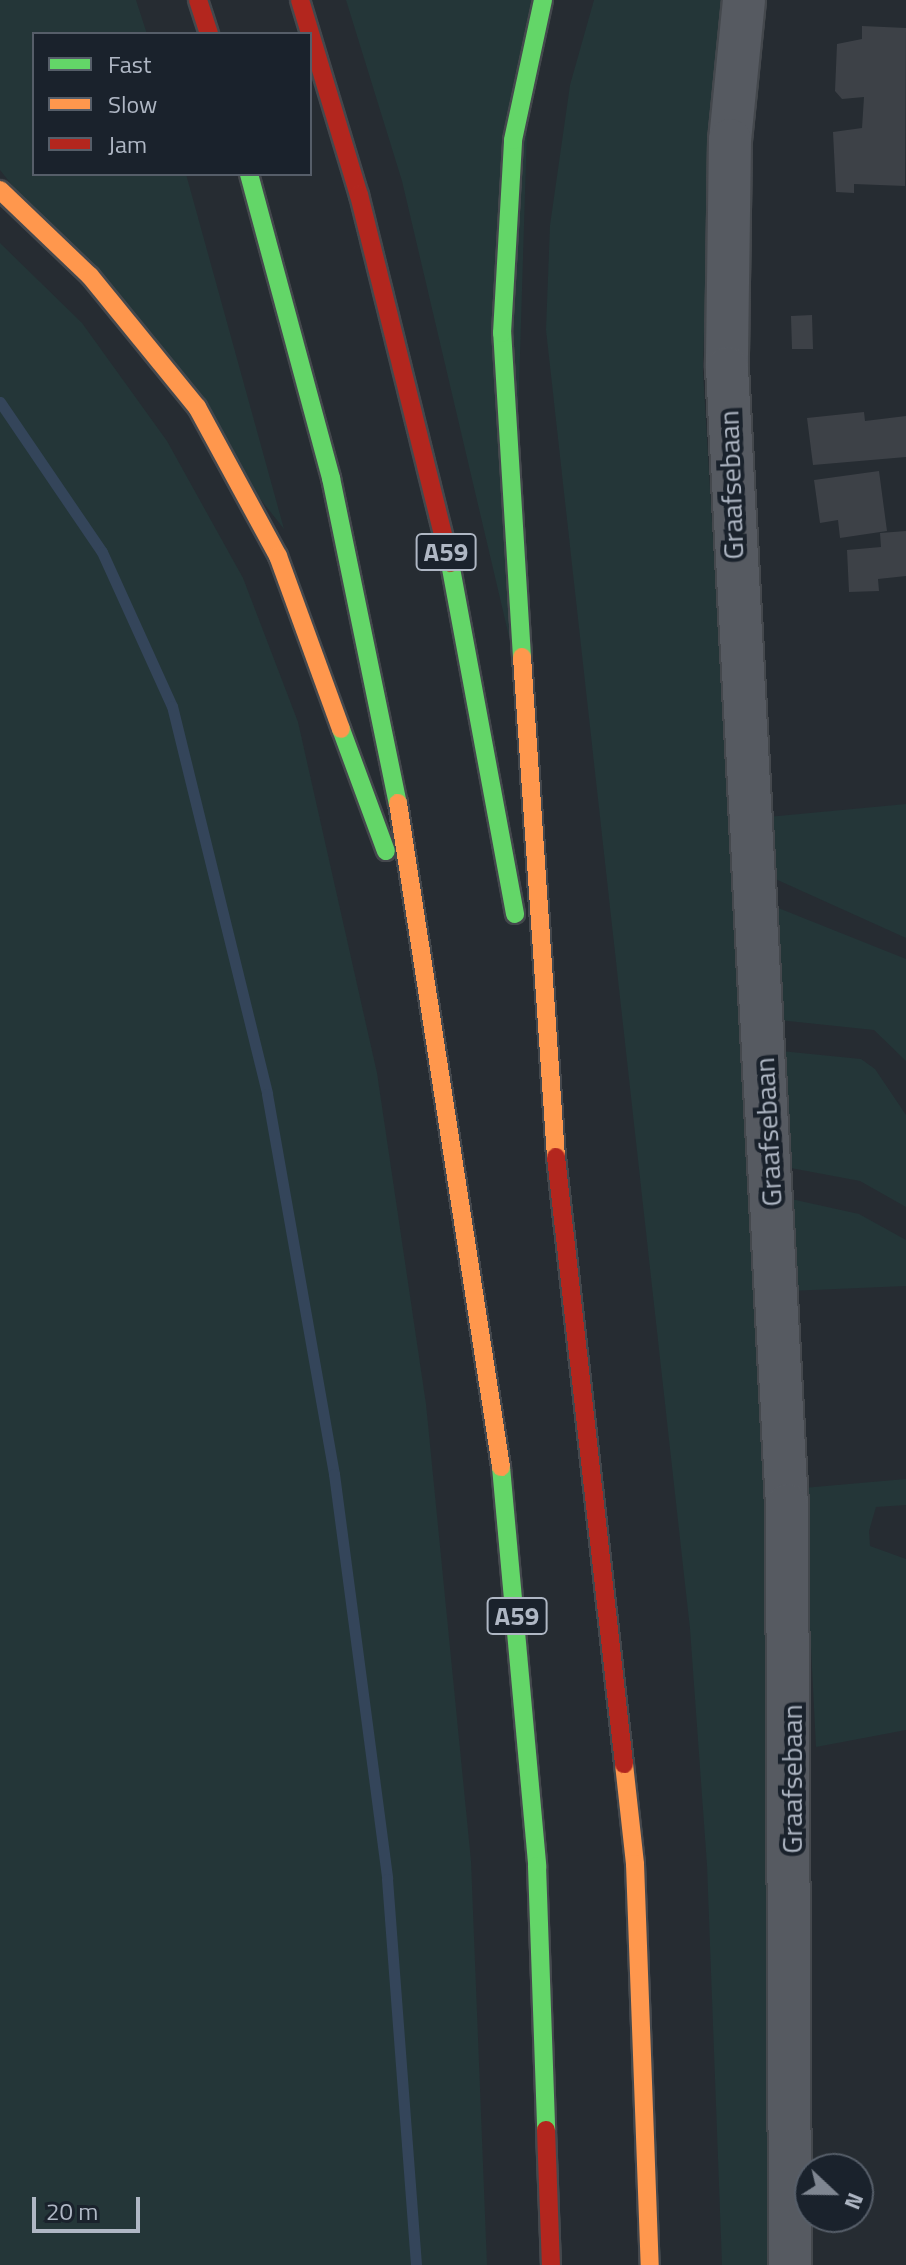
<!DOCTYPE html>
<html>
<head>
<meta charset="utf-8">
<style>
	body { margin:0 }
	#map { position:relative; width:906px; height:2265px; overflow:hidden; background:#262c32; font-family:"Titillium Web",sans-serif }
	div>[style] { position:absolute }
	.green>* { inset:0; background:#243638 }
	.stream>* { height:11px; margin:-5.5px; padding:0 5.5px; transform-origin:5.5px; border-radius:5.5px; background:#34455a }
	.building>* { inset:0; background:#3d4147 }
	.roads { filter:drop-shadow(2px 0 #44484d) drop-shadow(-2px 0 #44484d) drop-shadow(0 2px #44484d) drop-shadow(0 -2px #44484d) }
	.street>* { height:42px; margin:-21px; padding:0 21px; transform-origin:21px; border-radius:21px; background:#565a61 }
	.fast>* { height:18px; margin:-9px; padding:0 9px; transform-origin:9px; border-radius:9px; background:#63d668 }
	.slow>* { height:18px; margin:-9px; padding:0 9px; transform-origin:9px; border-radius:9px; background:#ff974d }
	.jam>* { height:18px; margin:-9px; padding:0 9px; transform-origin:9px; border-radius:9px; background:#b3261e }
	span { translate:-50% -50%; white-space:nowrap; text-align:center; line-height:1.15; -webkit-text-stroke:8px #1a222c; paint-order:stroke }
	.shield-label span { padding:2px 6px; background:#1a222c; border:2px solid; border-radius:6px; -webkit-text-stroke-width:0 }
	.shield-label { font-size:26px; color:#afb7c4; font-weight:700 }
	.street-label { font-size:28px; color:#afb7c4 }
	.legend { position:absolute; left:32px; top:32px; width:280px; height:144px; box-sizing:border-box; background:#1a222c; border:2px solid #565e69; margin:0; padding:10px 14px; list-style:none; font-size:24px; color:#afb7c4 }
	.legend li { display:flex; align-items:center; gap:16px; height:40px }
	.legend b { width:40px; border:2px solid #565e69 }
	.north { position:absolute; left:794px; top:2153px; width:80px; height:80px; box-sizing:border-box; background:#1a222c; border:2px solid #565e69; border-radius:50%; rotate:112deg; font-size:22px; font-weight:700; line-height:32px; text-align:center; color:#afb7c4 }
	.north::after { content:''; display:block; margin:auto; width:28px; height:36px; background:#7f8691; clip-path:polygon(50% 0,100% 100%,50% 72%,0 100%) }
	.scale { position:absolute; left:32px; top:2197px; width:108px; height:36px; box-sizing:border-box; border:4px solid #afb7c4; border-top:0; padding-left:10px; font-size:24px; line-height:28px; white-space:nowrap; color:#afb7c4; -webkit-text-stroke:6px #1a222c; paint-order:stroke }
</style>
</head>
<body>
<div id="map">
	<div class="green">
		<i style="clip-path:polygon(0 0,136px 0,147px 34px,34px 34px,34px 174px,186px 174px,284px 529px,0 170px)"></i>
		<i style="clip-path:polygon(346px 0,531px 0,511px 645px,402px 181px)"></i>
		<i style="clip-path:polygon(594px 0,724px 0,709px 136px,703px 371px,766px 1434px,768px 2265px,722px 2265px,707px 1865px,690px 1629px,546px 330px,550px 225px,570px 85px)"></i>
		<i style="clip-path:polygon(0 243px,82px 323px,167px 441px,243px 578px,298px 722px,377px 1073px,426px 1404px,471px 1861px,487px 2265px,0 2265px)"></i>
		<i style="clip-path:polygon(906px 804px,906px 938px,760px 872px,756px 818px)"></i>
		<i style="clip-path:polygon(761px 901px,906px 959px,906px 1061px,874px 1030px,769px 1019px)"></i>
		<i style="clip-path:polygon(771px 1050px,861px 1059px,875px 1069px,906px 1115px,906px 1207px,860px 1181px,780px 1166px)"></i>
		<i style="clip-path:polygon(782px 1197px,859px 1214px,906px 1240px,906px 1286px,789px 1291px)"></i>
		<i style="clip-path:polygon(906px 1479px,906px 1505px,876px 1507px,869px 1531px,870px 1546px,906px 1559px,906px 1730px,816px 1747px,803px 1488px)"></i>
	</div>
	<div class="stream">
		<i style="left:0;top:402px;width:181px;rotate:55.8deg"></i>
		<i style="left:102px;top:552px;width:169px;rotate:65.6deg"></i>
		<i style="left:172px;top:706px;width:399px;rotate:76.2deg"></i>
		<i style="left:267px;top:1094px;width:386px;rotate:80deg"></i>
		<i style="left:334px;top:1474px;width:408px;rotate:82.5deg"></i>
		<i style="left:387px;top:1879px;width:387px;rotate:85.7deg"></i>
	</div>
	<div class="building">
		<i style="clip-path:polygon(862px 26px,906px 28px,905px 186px,854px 184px,854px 193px,836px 192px,833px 132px,862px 128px,864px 97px,842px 99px,835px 91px,837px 44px,862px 39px)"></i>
		<i style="clip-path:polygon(812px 315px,813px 349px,792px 349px,791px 316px)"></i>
		<i style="clip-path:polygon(864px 412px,865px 421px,906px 416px,906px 457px,813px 465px,807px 418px)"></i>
		<i style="clip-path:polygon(879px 471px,887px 531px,840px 538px,838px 520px,820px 523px,814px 480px)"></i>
		<i style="clip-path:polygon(906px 531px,906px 576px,878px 579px,879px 591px,849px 592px,847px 550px,881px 547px,880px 533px)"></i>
	</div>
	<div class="roads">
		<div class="street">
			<i style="left:744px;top:0;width:141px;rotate:95.7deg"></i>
			<i style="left:730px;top:140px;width:228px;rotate:90.8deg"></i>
			<i style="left:727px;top:368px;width:1139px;rotate:86.98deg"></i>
			<i style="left:787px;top:1505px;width:760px;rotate:89.77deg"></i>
		</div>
		<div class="fast">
			<i style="left:249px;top:174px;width:315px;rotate:74.9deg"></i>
			<i style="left:331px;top:478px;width:332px;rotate:78.4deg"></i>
			<i style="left:450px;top:563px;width:357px;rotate:79.5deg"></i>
			<i style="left:522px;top:657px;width:325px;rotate:-93.5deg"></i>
			<i style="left:502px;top:333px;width:193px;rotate:-86.7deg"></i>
			<i style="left:513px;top:140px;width:143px;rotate:-77.9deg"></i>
			<i style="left:341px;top:729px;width:130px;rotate:69.8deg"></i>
			<i style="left:501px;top:1467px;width:401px;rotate:84.8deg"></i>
			<i style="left:537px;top:1866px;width:264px;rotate:88deg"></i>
		</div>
		<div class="slow">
			<i style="left:0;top:190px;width:124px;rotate:43.7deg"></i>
			<i style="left:90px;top:276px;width:169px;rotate:50.8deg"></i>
			<i style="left:197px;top:407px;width:170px;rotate:61.5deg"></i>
			<i style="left:278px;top:556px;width:184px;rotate:70deg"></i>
			<i style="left:522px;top:657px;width:501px;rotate:86.11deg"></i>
			<i style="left:398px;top:803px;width:672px;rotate:81.18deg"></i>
			<i style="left:624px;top:1764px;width:101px;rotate:83.7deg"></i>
			<i style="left:635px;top:1864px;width:401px;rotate:87.9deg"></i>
		</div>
		<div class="jam">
			<i style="left:198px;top:0;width:36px;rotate:72deg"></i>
			<i style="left:300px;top:0;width:204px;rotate:73.2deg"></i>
			<i style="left:359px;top:195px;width:379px;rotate:76.1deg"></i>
			<i style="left:556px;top:1157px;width:611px;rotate:83.61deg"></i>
			<i style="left:546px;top:2130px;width:135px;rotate:87.9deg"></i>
		</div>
	</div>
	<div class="shield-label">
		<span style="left:446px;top:552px">A59</span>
		<span style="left:517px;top:1616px">A59</span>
	</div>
	<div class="street-label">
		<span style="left:731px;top:485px;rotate:-92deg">Graafsebaan</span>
		<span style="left:768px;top:1132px;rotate:-93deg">Graafsebaan</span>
		<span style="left:792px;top:1779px;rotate:-90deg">Graafsebaan</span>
	</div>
	<ul class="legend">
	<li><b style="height:10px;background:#63d668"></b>Fast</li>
	<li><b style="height:10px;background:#ff974d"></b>Slow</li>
	<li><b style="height:10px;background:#b3261e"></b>Jam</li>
	</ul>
	<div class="north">N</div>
	<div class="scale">20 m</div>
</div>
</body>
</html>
